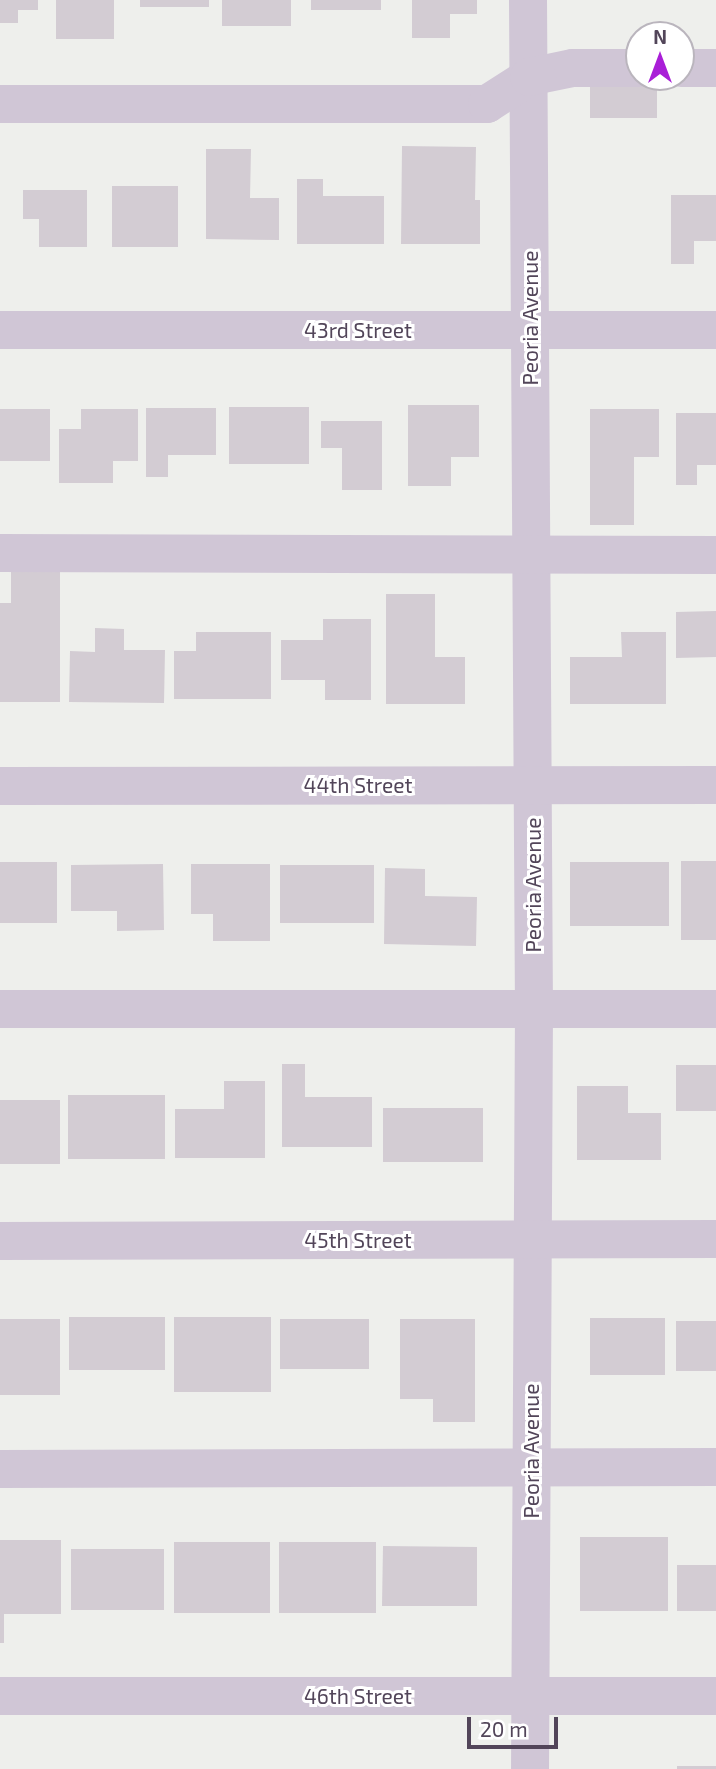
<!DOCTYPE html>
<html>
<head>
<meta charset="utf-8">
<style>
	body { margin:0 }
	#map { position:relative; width:716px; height:1769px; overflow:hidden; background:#eeefec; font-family:"Exo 2",sans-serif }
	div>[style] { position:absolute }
	.building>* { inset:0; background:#d3ccd3 }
	.minor>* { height:38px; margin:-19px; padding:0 19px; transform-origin:19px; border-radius:19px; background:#d0c6d6 }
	span { translate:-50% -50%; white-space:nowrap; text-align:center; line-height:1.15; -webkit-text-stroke:6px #fff; paint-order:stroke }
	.street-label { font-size:21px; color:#524559 }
	.north { position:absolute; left:625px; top:21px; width:70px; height:70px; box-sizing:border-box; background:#fff; border:2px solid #bab5bd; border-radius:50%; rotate:0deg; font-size:19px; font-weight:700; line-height:28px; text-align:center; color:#524559 }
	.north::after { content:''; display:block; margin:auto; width:24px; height:32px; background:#a91ed7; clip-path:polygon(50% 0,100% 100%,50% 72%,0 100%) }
	.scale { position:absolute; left:467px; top:1717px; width:91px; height:32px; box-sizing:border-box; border:4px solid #524559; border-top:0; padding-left:9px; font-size:21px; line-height:24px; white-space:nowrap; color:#524559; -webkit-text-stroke:5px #fff; paint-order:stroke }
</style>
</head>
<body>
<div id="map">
	<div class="building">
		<i style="clip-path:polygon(0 0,38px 0,38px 10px,18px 10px,18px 23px,0 23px)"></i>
		<i style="clip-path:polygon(56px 0,114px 0,114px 39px,56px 39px)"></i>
		<i style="clip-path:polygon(140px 0,209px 0,209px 7px,140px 7px)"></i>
		<i style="clip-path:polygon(222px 0,291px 0,291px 26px,222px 26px)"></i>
		<i style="clip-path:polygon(311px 0,381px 0,381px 10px,311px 10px)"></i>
		<i style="clip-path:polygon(412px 0,477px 0,477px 14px,450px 14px,450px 38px,412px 38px)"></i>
		<i style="clip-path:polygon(590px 80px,657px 80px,657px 118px,590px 118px)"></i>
		<i style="clip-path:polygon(402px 146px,476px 147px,475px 200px,480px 200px,480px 244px,401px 244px)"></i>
		<i style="clip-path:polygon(206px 149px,251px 149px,250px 198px,279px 198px,279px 240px,206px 239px)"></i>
		<i style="clip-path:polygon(297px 179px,323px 179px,323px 196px,384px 196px,384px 244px,297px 244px)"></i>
		<i style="clip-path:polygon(112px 186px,178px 186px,178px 247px,112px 247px)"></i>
		<i style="clip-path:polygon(23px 190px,87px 190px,87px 247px,39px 247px,39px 219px,23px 219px)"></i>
		<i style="clip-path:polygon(671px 195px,716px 195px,716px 241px,694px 241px,694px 264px,671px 264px)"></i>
		<i style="clip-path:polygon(408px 405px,479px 405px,479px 457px,451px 457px,451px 486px,408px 486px)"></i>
		<i style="clip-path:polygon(229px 407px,309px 407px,309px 464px,229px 464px)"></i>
		<i style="clip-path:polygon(146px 408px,216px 408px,216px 455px,168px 455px,168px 477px,146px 477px)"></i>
		<i style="clip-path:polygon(0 409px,50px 409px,50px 461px,0 461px)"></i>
		<i style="clip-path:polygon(81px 409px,138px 409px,138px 461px,113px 461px,113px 483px,59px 483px,59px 429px,81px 429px)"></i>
		<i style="clip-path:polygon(590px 409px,659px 409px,659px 457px,634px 457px,634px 525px,590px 525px)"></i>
		<i style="clip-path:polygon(676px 413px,716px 413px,716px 465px,697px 465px,697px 485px,676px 485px)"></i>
		<i style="clip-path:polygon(321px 421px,382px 421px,382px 490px,342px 490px,342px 448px,321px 448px)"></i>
		<i style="clip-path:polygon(11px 570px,60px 570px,60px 702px,0 702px,0 603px,11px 603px)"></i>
		<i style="clip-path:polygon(386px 594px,435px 594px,435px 657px,465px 657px,465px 704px,386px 704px)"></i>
		<i style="clip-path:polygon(716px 611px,716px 657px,676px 658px,676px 612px)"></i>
		<i style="clip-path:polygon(323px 619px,371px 619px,371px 700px,325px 700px,325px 680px,281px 680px,281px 640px,323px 640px)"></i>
		<i style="clip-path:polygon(95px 628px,124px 629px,124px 650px,165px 650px,164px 703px,69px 702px,70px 651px,95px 652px)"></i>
		<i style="clip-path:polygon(196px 632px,271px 632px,271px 699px,174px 699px,174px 651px,196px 651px)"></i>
		<i style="clip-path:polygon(621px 632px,666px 632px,666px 704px,570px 704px,570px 657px,622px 657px)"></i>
		<i style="clip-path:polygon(681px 861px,716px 861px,716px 940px,681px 940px)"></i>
		<i style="clip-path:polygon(0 862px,57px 862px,57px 923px,0 923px)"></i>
		<i style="clip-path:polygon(570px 862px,669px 862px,669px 926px,570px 926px)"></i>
		<i style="clip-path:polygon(163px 864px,164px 930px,117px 931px,117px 911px,71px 911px,71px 865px)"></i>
		<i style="clip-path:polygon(191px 864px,270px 864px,270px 941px,213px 941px,213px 914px,191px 914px)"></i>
		<i style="clip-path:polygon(280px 865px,374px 865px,374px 923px,280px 923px)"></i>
		<i style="clip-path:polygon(385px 868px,425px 869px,425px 896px,477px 897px,476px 946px,384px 944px)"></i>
		<i style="clip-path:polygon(282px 1064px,305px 1064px,305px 1097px,372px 1097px,372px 1147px,282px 1147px)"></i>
		<i style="clip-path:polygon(676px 1065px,716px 1065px,716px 1111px,676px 1111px)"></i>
		<i style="clip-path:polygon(224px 1081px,265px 1081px,265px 1158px,175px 1158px,175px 1109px,224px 1109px)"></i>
		<i style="clip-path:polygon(577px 1086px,628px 1086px,628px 1113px,661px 1113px,661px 1160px,577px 1160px)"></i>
		<i style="clip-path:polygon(68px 1095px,165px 1095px,165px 1159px,68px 1159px)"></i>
		<i style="clip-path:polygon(0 1100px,60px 1100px,60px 1164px,0 1164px)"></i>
		<i style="clip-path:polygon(383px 1108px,483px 1108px,483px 1162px,383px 1162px)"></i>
		<i style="clip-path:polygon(69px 1317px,165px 1317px,165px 1370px,69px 1370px)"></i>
		<i style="clip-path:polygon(174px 1317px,271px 1317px,271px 1392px,174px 1392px)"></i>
		<i style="clip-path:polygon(590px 1318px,665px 1318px,665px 1375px,590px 1375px)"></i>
		<i style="clip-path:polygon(0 1319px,60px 1319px,60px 1395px,0 1395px)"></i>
		<i style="clip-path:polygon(280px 1319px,369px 1319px,369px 1369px,280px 1369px)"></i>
		<i style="clip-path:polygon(400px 1319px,475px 1319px,475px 1422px,433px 1422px,433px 1399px,400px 1399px)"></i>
		<i style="clip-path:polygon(676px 1321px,716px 1321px,716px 1371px,676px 1371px)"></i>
		<i style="clip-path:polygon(580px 1537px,668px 1537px,668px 1611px,580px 1611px)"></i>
		<i style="clip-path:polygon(0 1540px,61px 1540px,61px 1614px,4px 1614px,4px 1643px,0 1643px)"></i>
		<i style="clip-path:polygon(174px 1542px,270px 1542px,270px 1613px,174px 1613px)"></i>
		<i style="clip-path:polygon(279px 1542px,376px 1542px,376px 1613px,279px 1613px)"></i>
		<i style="clip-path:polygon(383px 1546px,477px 1547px,477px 1606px,382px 1606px)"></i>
		<i style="clip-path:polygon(71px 1549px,164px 1549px,164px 1610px,71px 1610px)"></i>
		<i style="clip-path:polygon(677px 1565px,716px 1565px,716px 1611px,677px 1611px)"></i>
		<i style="clip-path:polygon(677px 1766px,716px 1766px,716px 1769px,677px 1769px)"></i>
	</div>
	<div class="minor">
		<i style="left:528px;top:0;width:1009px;rotate:89.66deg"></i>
		<i style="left:534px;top:1009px;width:760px;rotate:90.3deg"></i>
		<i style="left:681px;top:68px;width:35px"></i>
		<i style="left:0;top:104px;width:487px"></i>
		<i style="left:487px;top:104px;width:50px;rotate:-32.7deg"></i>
		<i style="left:529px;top:77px;width:45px;rotate:-11.6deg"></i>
		<i style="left:573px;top:68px;width:66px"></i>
		<i style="left:0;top:330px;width:716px"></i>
		<i style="left:0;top:553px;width:716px;rotate:0.16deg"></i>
		<i style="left:0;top:786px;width:716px;rotate:-0.08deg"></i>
		<i style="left:0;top:1009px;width:716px"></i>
		<i style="left:0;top:1241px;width:716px;rotate:-0.16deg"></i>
		<i style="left:0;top:1469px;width:716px;rotate:-0.16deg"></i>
		<i style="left:0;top:1696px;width:716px"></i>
	</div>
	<div class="street-label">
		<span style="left:530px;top:318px;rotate:-90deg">Peoria Avenue</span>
		<span style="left:358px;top:330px">43rd Street</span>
		<span style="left:358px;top:785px">44th Street</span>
		<span style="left:533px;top:885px;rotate:-90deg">Peoria Avenue</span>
		<span style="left:358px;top:1240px">45th Street</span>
		<span style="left:531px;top:1451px;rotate:-90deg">Peoria Avenue</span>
		<span style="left:358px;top:1696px">46th Street</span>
	</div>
	<div class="north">N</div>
	<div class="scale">20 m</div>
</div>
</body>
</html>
